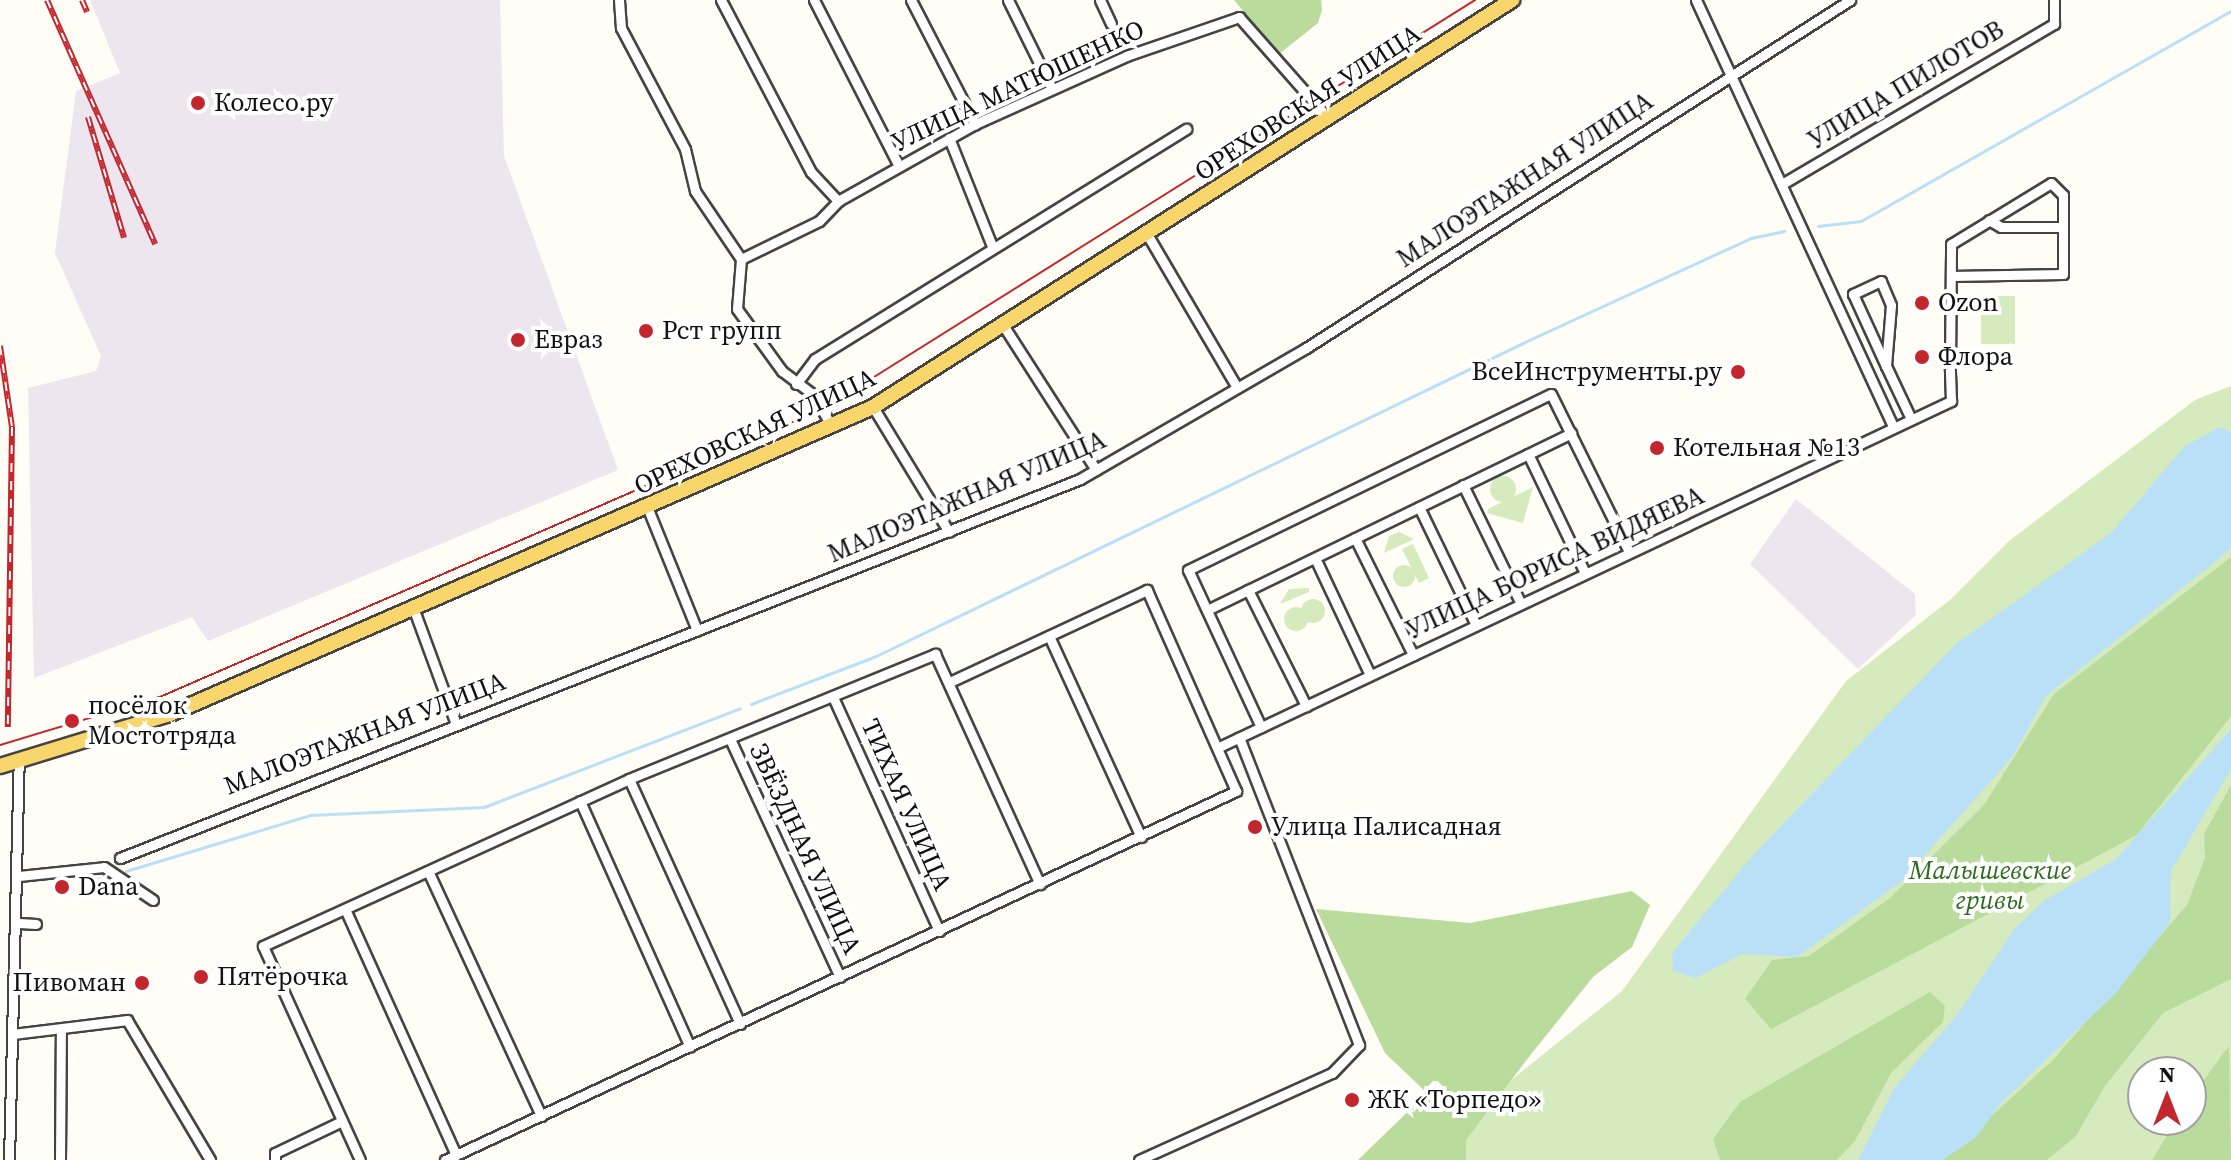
<!DOCTYPE html>
<html>
<head>
<meta charset="utf-8">
<style>
	body { margin:0 }
	#map { position:relative; width:2231px; height:1160px; overflow:hidden; background:#fffdf5; font-family:"Source Serif 4",serif }
	div>[style] { position:absolute }
	.industrial>* { inset:0; background:#eee6ef }
	.green>* { inset:0; background:#d5ebbd }
	.round { border-radius:50% }
	.forest>* { inset:0; background:#b9dc9c }
	.water>* { inset:0; background:#b9e0f7 }
	.stream>* { height:3px; margin:-1.5px; padding:0 1.5px; transform-origin:1.5px; border-radius:1.5px; background:#b9e0f7 }
	.roads { filter:drop-shadow(2px 0 #444) drop-shadow(-2px 0 #444) drop-shadow(0 2px #444) drop-shadow(0 -2px #444) }
	.minor>* { height:9px; margin:-4.5px; padding:0 4.5px; transform-origin:4.5px; border-radius:4.5px; background:#fff }
	.primary>* { height:14px; margin:-7px; padding:0 7px; transform-origin:7px; border-radius:7px; background:#f9d66b }
	.tram>* { height:2px; margin:-1px; padding:0 1px; transform-origin:1px; border-radius:1px; background:#c4262e }
	.rail>* { height:6px; margin-top:-3px; transform-origin:0; background:repeating-linear-gradient(90deg,#fff 0 9px,#c4262e 0 18px); box-sizing:border-box; border-block:2px solid #c4262e }
	.dots>* { width:22px; height:22px; translate:-50% -50%; box-sizing:border-box; border:4px solid #fff; border-radius:50% }
	span { translate:-50% -50%; white-space:nowrap; text-align:center; line-height:1.15; -webkit-text-stroke:8px #fff; paint-order:stroke }
	.street-label { font-size:26px; color:#111 }
	.poi-label { font-size:26px; color:#111 }
	.left { translate:0 -50%; text-align:left }
	.right { translate:-100% -50%; text-align:right }
	.park-label { font-size:26px; color:#2f6b1f; font-style:italic }
	.north { position:absolute; left:2127px; top:1056px; width:80px; height:80px; box-sizing:border-box; background:#fff; border:2px solid #a0a0a0; border-radius:50%; rotate:0deg; font-size:22px; font-weight:700; line-height:32px; text-align:center; color:#111 }
	.north::after { content:''; display:block; margin:auto; width:28px; height:36px; background:#c4262e; clip-path:polygon(50% 0,100% 100%,50% 72%,0 100%) }
</style>
</head>
<body>
<div id="map">
	<div class="industrial">
		<i style="clip-path:polygon(90px 0,500px 0,504px 156px,618px 470px,208px 641px,192px 617px,34px 678px,28px 388px,96px 371px,101px 356px,55px 253px,76px 91px,120px 73px)"></i>
		<i style="clip-path:polygon(1796px 499px,1915px 594px,1916px 615px,1858px 669px,1750px 564px)"></i>
	</div>
	<div class="green">
		<i style="clip-path:polygon(1981px 296px,2015px 296px,2015px 344px,1981px 344px)"></i>
		<i style="clip-path:polygon(evenodd,2231px 386px,2231px 1160px,1412px 1160px,1622px 991px,1846px 681px,1950px 600px,2009px 541px,2195px 400px,2231px 386px,2143px 1072px,2191px 1072px,2191px 1120px,2143px 1120px,2143px 1072px)"></i>
		<i class="round" style="left:1490px;top:476px;width:26px;height:26px"></i>
		<i style="clip-path:polygon(1533px 487px,1523px 523px,1487px 513px,1488px 509px)"></i>
		<i style="clip-path:polygon(1399px 532px,1414px 539px,1384px 553px,1389px 536px)"></i>
		<i style="clip-path:polygon(1413px 544px,1429px 578px,1419px 583px,1402px 549px)"></i>
		<i class="round" style="left:1393px;top:565px;width:22px;height:22px"></i>
		<i style="clip-path:polygon(1309px 588px,1309px 592px,1280px 604px,1289px 589px)"></i>
		<i class="round" style="left:1301px;top:599px;width:24px;height:24px"></i>
		<i class="round" style="left:1284px;top:607px;width:24px;height:24px"></i>
	</div>
	<div class="forest">
		<i style="clip-path:polygon(1234px 0,1321px 0,1322px 10px,1318px 23px,1279px 54px)"></i>
		<i style="clip-path:polygon(2231px 557px,2231px 716px,2137px 835px,1771px 1029px,1745px 999px,1772px 960px,1809px 956px,1890px 898px,1984px 805px,2054px 694px)"></i>
		<i style="clip-path:polygon(2231px 785px,2231px 979px,2163px 1013px,2105px 1086px,2076px 1136px,2047px 1160px,1943px 1160px,2053px 1060px,2187px 905px,2205px 858px,2204px 834px)"></i>
		<i style="clip-path:polygon(1632px 891px,1650px 905px,1632px 947px,1593px 977px,1528px 1058px,1466px 1140px,1466px 1160px,1358px 1160px,1427px 1093px,1385px 1053px,1316px 909px,1470px 923px)"></i>
		<i style="clip-path:polygon(1930px 992px,1945px 1006px,1943px 1022px,1891px 1073px,1855px 1141px,1837px 1160px,1720px 1160px,1713px 1139px,1740px 1102px)"></i>
		<i style="clip-path:polygon(2229px 1046px,2231px 1160px,2152px 1160px,2177px 1120px,2191px 1120px,2191px 1097px)"></i>
	</div>
	<div class="water">
		<i style="clip-path:polygon(2220px 427px,2231px 432px,2231px 549px,2046px 696px,2013px 756px,1902px 881px,1797px 957px,1742px 954px,1696px 978px,1673px 971px,1672px 953px,1754px 854px,1956px 644px,2111px 533px,2185px 446px)"></i>
		<i style="clip-path:polygon(2231px 729px,2231px 769px,2171px 871px,2170px 923px,2116px 993px,2001px 1103px,1976px 1137px,1943px 1160px,1858px 1160px,1894px 1088px,1957px 1015px,2015px 928px,2045px 900px,2116px 859px)"></i>
	</div>
	<div class="stream">
		<i style="left:1818px;top:226px;width:43px;rotate:-6.6deg"></i>
		<i style="left:1861px;top:221px;width:425px;rotate:-29.6deg"></i>
		<i style="left:751px;top:704px;width:134px;rotate:-21deg"></i>
		<i style="left:876px;top:656px;width:725px;rotate:-25.82deg"></i>
		<i style="left:1529px;top:340px;width:244px;rotate:-24.7deg"></i>
		<i style="left:1751px;top:238px;width:34px;rotate:-12deg"></i>
		<i style="left:126px;top:871px;width:192px;rotate:-16.9deg"></i>
		<i style="left:310px;top:815px;width:174px;rotate:-2.6deg"></i>
		<i style="left:484px;top:807px;width:274px;rotate:-21.1deg"></i>
		<i style="left:88px;top:882px;width:19px;rotate:-16deg"></i>
	</div>
	<div class="roads">
		<div class="minor">
			<i style="left:619px;top:0;width:28px;rotate:86deg"></i>
			<i style="left:621px;top:28px;width:137px;rotate:62.1deg"></i>
			<i style="left:685px;top:149px;width:43px;rotate:76.6deg"></i>
			<i style="left:695px;top:191px;width:82px;rotate:55.9deg"></i>
			<i style="left:741px;top:259px;width:50px;rotate:94.6deg"></i>
			<i style="left:737px;top:309px;width:77px;rotate:54deg"></i>
			<i style="left:782px;top:371px;width:39px;rotate:37deg"></i>
			<i style="left:813px;top:394px;width:38px;rotate:60deg"></i>
			<i style="left:721px;top:0;width:194px;rotate:62.4deg"></i>
			<i style="left:811px;top:172px;width:40px;rotate:47deg"></i>
			<i style="left:814px;top:0;width:186px;rotate:62.9deg"></i>
			<i style="left:911px;top:0;width:140px;rotate:62.7deg"></i>
			<i style="left:1008px;top:0;width:99px;rotate:63.7deg"></i>
			<i style="left:1100px;top:0;width:26px;rotate:65deg"></i>
			<i style="left:1696px;top:0;width:470px;rotate:65.2deg"></i>
			<i style="left:949px;top:138px;width:116px;rotate:68.3deg"></i>
			<i style="left:1782px;top:184px;width:316px;rotate:-30.5deg"></i>
			<i style="left:2054px;top:24px;width:24px;rotate:-90deg"></i>
			<i style="left:1989px;top:220px;width:14px;rotate:30deg"></i>
			<i style="left:2001px;top:227px;width:62px"></i>
			<i style="left:1147px;top:234px;width:176px;rotate:59.6deg"></i>
			<i style="left:741px;top:259px;width:87px;rotate:-26deg"></i>
			<i style="left:819px;top:221px;width:28px;rotate:-46deg"></i>
			<i style="left:838px;top:201px;width:157px;rotate:-29.3deg"></i>
			<i style="left:975px;top:124px;width:166px;rotate:-24.2deg"></i>
			<i style="left:1126px;top:56px;width:120px;rotate:-19deg"></i>
			<i style="left:1239px;top:17px;width:135px;rotate:48.6deg"></i>
			<i style="left:1003px;top:325px;width:172px;rotate:57.3deg"></i>
			<i style="left:1886px;top:366px;width:61px;rotate:-85.3deg"></i>
			<i style="left:1891px;top:305px;width:26px;rotate:-113deg"></i>
			<i style="left:1881px;top:281px;width:31px;rotate:155deg"></i>
			<i style="left:1853px;top:294px;width:79px;rotate:65.4deg"></i>
			<i style="left:1886px;top:366px;width:59px;rotate:64.7deg"></i>
			<i style="left:796px;top:384px;width:31px;rotate:-53deg"></i>
			<i style="left:815px;top:359px;width:437px;rotate:-31.8deg"></i>
			<i style="left:873px;top:407px;width:146px;rotate:58.7deg"></i>
			<i style="left:1528px;top:454px;width:132px;rotate:64.4deg"></i>
			<i style="left:1463px;top:485px;width:132px;rotate:64deg"></i>
			<i style="left:1419px;top:507px;width:131px;rotate:64.2deg"></i>
			<i style="left:648px;top:509px;width:131px;rotate:68deg"></i>
			<i style="left:1355px;top:538px;width:131px;rotate:63.6deg"></i>
			<i style="left:1315px;top:558px;width:129px;rotate:64.8deg"></i>
			<i style="left:1248px;top:590px;width:130px;rotate:63.4deg"></i>
			<i style="left:414px;top:610px;width:121px;rotate:69.8deg"></i>
			<i style="left:1207px;top:610px;width:405px;rotate:-25.9deg"></i>
			<i style="left:1049px;top:636px;width:221px;rotate:65.4deg"></i>
			<i style="left:833px;top:697px;width:257px;rotate:65.6deg"></i>
			<i style="left:1261px;top:727px;width:173px;rotate:-114.9deg"></i>
			<i style="left:1188px;top:570px;width:403px;rotate:-25.9deg"></i>
			<i style="left:1551px;top:394px;width:176px;rotate:63.7deg"></i>
			<i style="left:730px;top:739px;width:262px;rotate:65.2deg"></i>
			<i style="left:1219px;top:747px;width:810px;rotate:-25.3deg"></i>
			<i style="left:1951px;top:401px;width:34px;rotate:-92deg"></i>
			<i style="left:1950px;top:367px;width:123px;rotate:-89.5deg"></i>
			<i style="left:1951px;top:244px;width:117px;rotate:-31.4deg"></i>
			<i style="left:2051px;top:183px;width:17px;rotate:45deg"></i>
			<i style="left:2063px;top:195px;width:79px;rotate:90deg"></i>
			<i style="left:2063px;top:274px;width:112px;rotate:179deg"></i>
			<i style="left:629px;top:779px;width:269px;rotate:65.6deg"></i>
			<i style="left:580px;top:801px;width:269px;rotate:65.9deg"></i>
			<i style="left:120px;top:858px;width:1032px;rotate:-21.54deg"></i>
			<i style="left:1080px;top:479px;width:261px;rotate:-30.1deg"></i>
			<i style="left:1306px;top:348px;width:646px;rotate:-32.61deg"></i>
			<i style="left:428px;top:871px;width:270px;rotate:65.2deg"></i>
			<i style="left:19px;top:876px;width:85px;rotate:-6deg"></i>
			<i style="left:104px;top:867px;width:59px;rotate:34deg"></i>
			<i style="left:345px;top:909px;width:270px;rotate:65.7deg"></i>
			<i style="left:19px;top:923px;width:17px;rotate:3deg"></i>
			<i style="left:13px;top:1034px;width:115px;rotate:-7deg"></i>
			<i style="left:127px;top:1020px;width:163px;rotate:59.3deg"></i>
			<i style="left:9px;top:1160px;width:397px;rotate:-88.6deg"></i>
			<i style="left:60px;top:1160px;width:131px;rotate:-89.6deg"></i>
			<i style="left:275px;top:1160px;width:7px;rotate:-90deg"></i>
			<i style="left:275px;top:1153px;width:74px;rotate:-25.5deg"></i>
			<i style="left:360px;top:1160px;width:235px;rotate:-114.4deg"></i>
			<i style="left:263px;top:946px;width:402px;rotate:-24.5deg"></i>
			<i style="left:629px;top:779px;width:331px;rotate:-22.2deg"></i>
			<i style="left:935px;top:654px;width:253px;rotate:65.5deg"></i>
			<i style="left:445px;top:1160px;width:873px;rotate:-25.01deg"></i>
			<i style="left:1236px;top:791px;width:220px;rotate:-113.9deg"></i>
			<i style="left:1147px;top:590px;width:217px;rotate:155deg"></i>
			<i style="left:1139px;top:1160px;width:212px;rotate:-24.3deg"></i>
			<i style="left:1332px;top:1073px;width:39px;rotate:-46deg"></i>
			<i style="left:1359px;top:1045px;width:330px;rotate:-111.3deg"></i>
		</div>
		<div class="primary">
			<i style="left:0;top:766px;width:178px;rotate:-17deg"></i>
			<i style="left:170px;top:714px;width:767px;rotate:-23.59deg"></i>
			<i style="left:873px;top:407px;width:758px;rotate:-32.49deg"></i>
		</div>
	</div>
	<div class="tram">
		<i style="left:0;top:745px;width:169px;rotate:-16.8deg"></i>
		<i style="left:162px;top:696px;width:721px;rotate:-23.47deg"></i>
		<i style="left:823px;top:409px;width:770px;rotate:-32.1deg"></i>
	</div>
	<div class="rail">
		<i style="left:47px;top:0;width:267px;rotate:66.1deg"></i>
		<i style="left:82px;top:0;width:13px;rotate:67deg"></i>
		<i style="left:88px;top:117px;width:126px;rotate:73.4deg"></i>
		<i style="left:0;top:346px;width:82px;rotate:81.6deg"></i>
		<i style="left:12px;top:427px;width:300px;rotate:90.8deg"></i>
	</div>
	<div class="dots">
		<i style="left:198px;top:103px;background:#c4262e"></i>
		<i style="left:1922px;top:303px;background:#c4262e"></i>
		<i style="left:646px;top:331px;background:#c4262e"></i>
		<i style="left:518px;top:340px;background:#c4262e"></i>
		<i style="left:1922px;top:357px;background:#c4262e"></i>
		<i style="left:1738px;top:372px;background:#c4262e"></i>
		<i style="left:1657px;top:448px;background:#c4262e"></i>
		<i style="left:72px;top:721px;background:#c4262e"></i>
		<i style="left:1255px;top:827px;background:#c4262e"></i>
		<i style="left:62px;top:887px;background:#c4262e"></i>
		<i style="left:201px;top:977px;background:#c4262e"></i>
		<i style="left:142px;top:983px;background:#c4262e"></i>
		<i style="left:1352px;top:1100px;background:#c4262e"></i>
	</div>
	<div class="street-label">
		<span style="left:1906px;top:85px;rotate:-31deg">УЛИЦА ПИЛОТОВ</span>
		<span style="left:1018px;top:86px;rotate:-25deg">УЛИЦА МАТЮШЕНКО</span>
		<span style="left:1308px;top:103px;rotate:-33deg">ОРЕХОВСКАЯ УЛИЦА</span>
		<span style="left:1525px;top:180px;rotate:-33deg">МАЛОЭТАЖНАЯ УЛИЦА</span>
		<span style="left:755px;top:432px;rotate:-25deg">ОРЕХОВСКАЯ УЛИЦА</span>
		<span style="left:967px;top:497px;rotate:-23deg">МАЛОЭТАЖНАЯ УЛИЦА</span>
		<span style="left:1555px;top:563px;rotate:-25deg">УЛИЦА БОРИСА ВИДЯЕВА</span>
		<span style="left:365px;top:734px;rotate:-21deg">МАЛОЭТАЖНАЯ УЛИЦА</span>
		<span style="left:906px;top:805px;rotate:66deg">ТИХАЯ УЛИЦА</span>
		<span style="left:805px;top:849px;rotate:65deg">ЗВЁЗДНАЯ УЛИЦА</span>
	</div>
	<div class="poi-label">
		<span class="left" style="left:214px;top:103px">Колесо.ру</span>
		<span class="left" style="left:1938px;top:303px">Ozon</span>
		<span class="left" style="left:662px;top:331px">Рст групп</span>
		<span class="left" style="left:534px;top:340px">Евраз</span>
		<span class="left" style="left:1938px;top:357px">Флора</span>
		<span class="right" style="left:1722px;top:372px">ВсеИнструменты.ру</span>
		<span class="left" style="left:1673px;top:448px">Котельная №13</span>
		<span class="left" style="left:88px;top:721px">посёлок<br>Мостотряда</span>
		<span class="left" style="left:1271px;top:827px">Улица Палисадная</span>
		<span class="left" style="left:78px;top:887px">Dana</span>
		<span class="left" style="left:217px;top:977px">Пятёрочка</span>
		<span class="right" style="left:126px;top:983px">Пивоман</span>
		<span class="left" style="left:1368px;top:1100px">ЖК «Торпедо»</span>
	</div>
	<div class="park-label">
		<span style="left:1990px;top:886px">Малышевские<br>гривы</span>
	</div>
	<div class="north">N</div>
</div>
</body>
</html>
